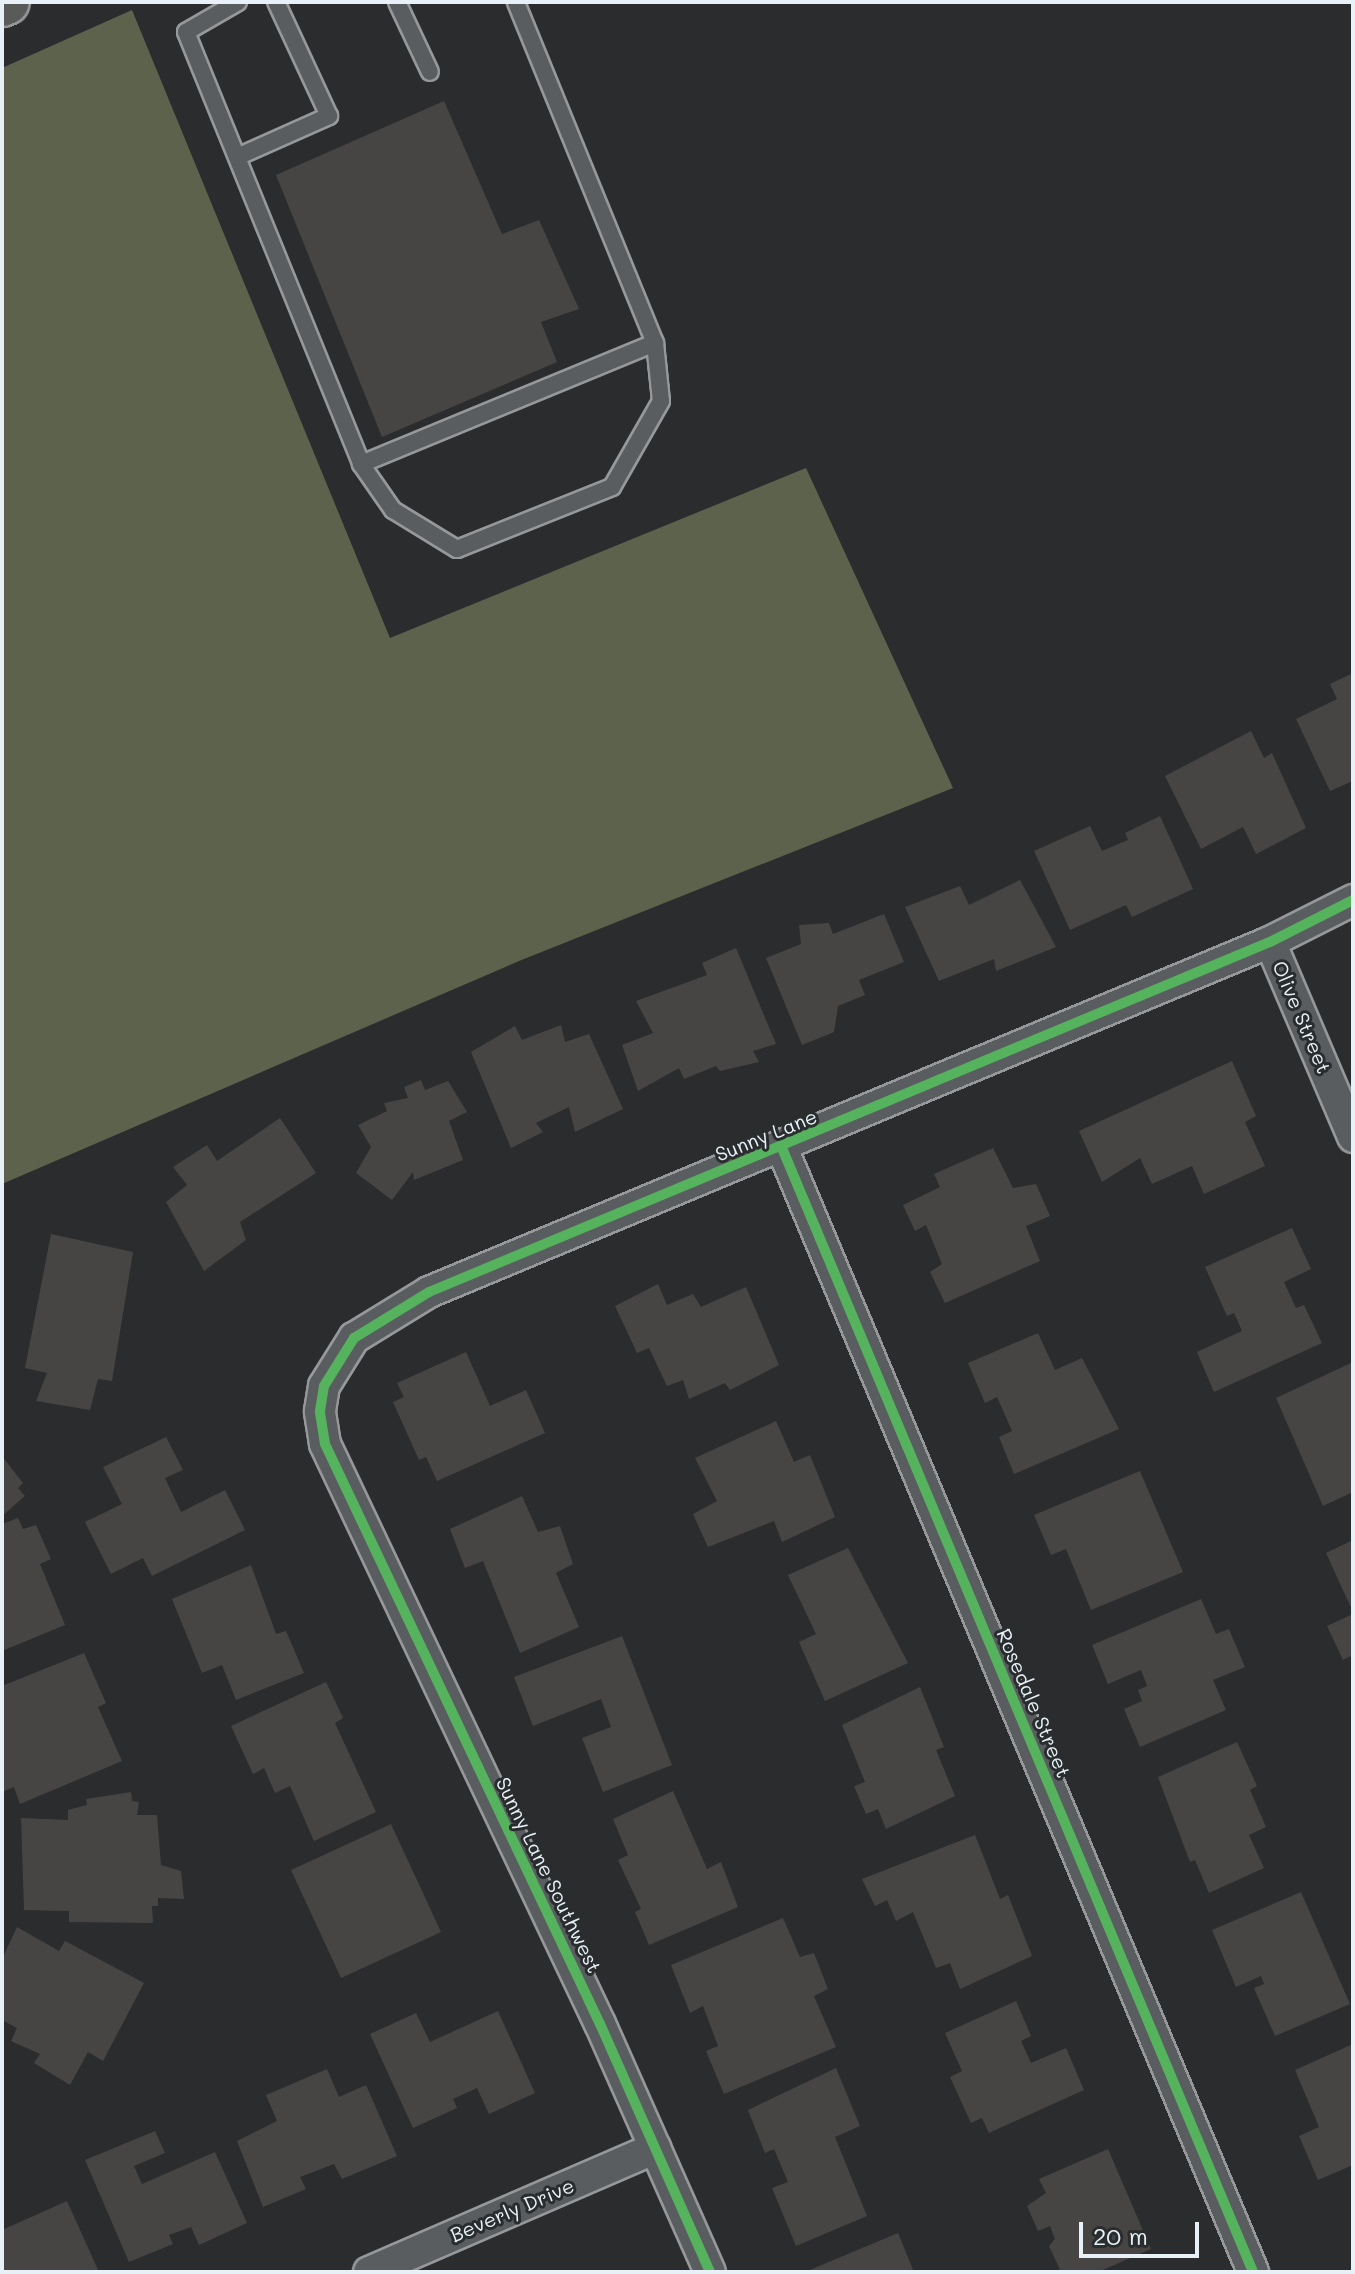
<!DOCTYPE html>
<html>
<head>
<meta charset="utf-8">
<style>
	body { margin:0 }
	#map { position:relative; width:1355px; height:2274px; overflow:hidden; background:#2b2c2d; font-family:Mali,sans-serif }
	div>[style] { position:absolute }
	.green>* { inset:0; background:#5c624c }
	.building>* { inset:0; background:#464543 }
	.roads { filter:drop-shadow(2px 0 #96989a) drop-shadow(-2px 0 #96989a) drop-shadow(0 2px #96989a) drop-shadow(0 -2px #96989a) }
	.lane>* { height:16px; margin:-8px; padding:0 8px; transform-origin:8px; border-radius:8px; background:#5a5d60 }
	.street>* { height:30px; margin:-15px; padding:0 15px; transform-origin:15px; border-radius:15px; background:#5a5d60 }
	.primary>* { height:44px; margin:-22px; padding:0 22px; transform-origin:22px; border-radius:22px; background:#585b57 }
	.cycleway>* { height:10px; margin:-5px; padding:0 5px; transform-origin:5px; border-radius:5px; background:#56b35d }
	span { translate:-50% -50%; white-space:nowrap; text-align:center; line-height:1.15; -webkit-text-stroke:6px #2a2d2e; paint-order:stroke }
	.street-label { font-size:20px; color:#e8f1f8 }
	.frame { position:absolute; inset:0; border:4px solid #e8f1f8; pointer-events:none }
	.scale { position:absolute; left:1079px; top:2222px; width:120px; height:36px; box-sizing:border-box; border:4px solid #e8f1f8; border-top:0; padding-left:10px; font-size:24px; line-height:28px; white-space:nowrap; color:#e8f1f8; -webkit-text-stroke:6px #2a2d2e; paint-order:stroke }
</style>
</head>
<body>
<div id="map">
	<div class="green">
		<i style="clip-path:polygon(132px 10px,390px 638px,806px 468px,953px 788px,519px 961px,2px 1184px,2px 68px)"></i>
	</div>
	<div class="building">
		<i style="clip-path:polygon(444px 101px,502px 234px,539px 220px,579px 309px,541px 322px,557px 362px,382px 437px,276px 175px)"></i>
		<i style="clip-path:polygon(1353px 673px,1353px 781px,1330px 791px,1296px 719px,1337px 699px,1330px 684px)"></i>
		<i style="clip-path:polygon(1251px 731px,1264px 758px,1272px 753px,1306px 828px,1256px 854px,1243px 827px,1201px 849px,1165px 776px)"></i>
		<i style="clip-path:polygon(1160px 816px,1193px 889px,1132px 917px,1126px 905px,1070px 930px,1034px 851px,1090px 826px,1102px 851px,1128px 840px,1125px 833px)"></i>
		<i style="clip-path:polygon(1020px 880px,1056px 947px,996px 971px,994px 959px,939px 981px,905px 907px,960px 886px,969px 905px)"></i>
		<i style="clip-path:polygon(884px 914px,904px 962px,859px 980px,865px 995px,838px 1006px,834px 1032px,802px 1045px,766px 958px,801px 944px,799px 925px,829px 923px,833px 934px)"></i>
		<i style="clip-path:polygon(736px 948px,776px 1044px,753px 1051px,759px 1062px,720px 1071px,716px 1066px,684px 1079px,679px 1068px,638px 1091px,622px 1045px,653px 1033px,636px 1001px,707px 975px,702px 963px)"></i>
		<i style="clip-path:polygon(561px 1025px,565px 1042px,589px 1034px,623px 1109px,575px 1132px,569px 1107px,536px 1123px,543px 1132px,511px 1148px,471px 1052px,515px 1026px,522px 1040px)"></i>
		<i style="clip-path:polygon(1232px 1061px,1256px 1116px,1245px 1122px,1265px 1166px,1204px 1194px,1192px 1166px,1152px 1184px,1140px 1158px,1102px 1182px,1079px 1131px)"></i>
		<i style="clip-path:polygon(421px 1080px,425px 1090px,448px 1081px,467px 1112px,449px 1121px,463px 1160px,414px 1180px,413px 1172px,392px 1200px,356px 1173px,371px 1147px,358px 1125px,387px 1111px,384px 1103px,408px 1098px,404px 1087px)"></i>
		<i style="clip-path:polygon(280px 1118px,316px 1173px,240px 1222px,246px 1240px,204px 1271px,166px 1202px,187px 1185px,173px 1167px,207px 1145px,217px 1161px)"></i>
		<i style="clip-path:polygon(993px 1148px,1013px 1188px,1036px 1184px,1050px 1216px,1026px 1226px,1040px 1261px,945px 1303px,930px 1272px,942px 1264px,926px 1225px,915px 1231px,903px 1205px,940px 1187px,934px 1174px)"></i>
		<i style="clip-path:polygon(1292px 1228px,1311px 1269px,1284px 1282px,1296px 1308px,1304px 1305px,1322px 1343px,1214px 1392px,1197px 1352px,1242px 1331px,1234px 1313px,1227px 1316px,1205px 1267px)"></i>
		<i style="clip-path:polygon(51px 1234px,133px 1252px,112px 1381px,98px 1379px,90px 1410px,36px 1401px,47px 1373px,25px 1368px)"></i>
		<i style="clip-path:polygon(658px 1284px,667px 1305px,693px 1294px,701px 1307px,746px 1287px,779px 1365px,730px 1390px,725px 1383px,689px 1399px,683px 1380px,667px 1386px,649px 1348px,637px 1353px,615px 1306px)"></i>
		<i style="clip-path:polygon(1038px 1333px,1055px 1370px,1082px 1358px,1119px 1429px,1014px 1474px,999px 1437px,1012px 1431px,997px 1397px,985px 1403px,968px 1363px)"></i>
		<i style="clip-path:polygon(466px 1352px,490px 1406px,526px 1390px,545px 1433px,437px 1481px,426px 1457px,419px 1460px,393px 1402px,404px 1397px,397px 1383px)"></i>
		<i style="clip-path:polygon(1353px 1362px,1353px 1492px,1323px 1506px,1276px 1398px)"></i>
		<i style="clip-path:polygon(776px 1421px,794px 1462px,810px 1455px,835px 1517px,782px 1542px,774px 1521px,708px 1547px,693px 1514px,717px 1501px,695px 1458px)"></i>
		<i style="clip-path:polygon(166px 1437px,183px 1470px,165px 1478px,181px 1512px,225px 1490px,245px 1530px,152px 1576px,143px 1558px,111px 1574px,85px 1522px,122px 1504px,103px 1467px)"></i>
		<i style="clip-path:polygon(2px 1456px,23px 1483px,18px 1488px,25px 1496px,2px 1516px)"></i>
		<i style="clip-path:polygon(1140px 1471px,1183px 1572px,1091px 1610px,1066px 1549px,1051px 1555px,1034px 1515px)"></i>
		<i style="clip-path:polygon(522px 1496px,538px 1532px,560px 1526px,573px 1564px,556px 1573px,579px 1627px,520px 1653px,483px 1561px,465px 1568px,450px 1529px)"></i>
		<i style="clip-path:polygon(18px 1518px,23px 1529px,36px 1525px,51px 1559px,40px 1564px,65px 1625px,2px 1651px,2px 1524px)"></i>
		<i style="clip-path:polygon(1353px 1540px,1353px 1612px,1326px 1553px)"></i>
		<i style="clip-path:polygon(848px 1548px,908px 1663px,825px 1701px,799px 1642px,816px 1634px,788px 1575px)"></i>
		<i style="clip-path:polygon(251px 1565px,276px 1634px,286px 1631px,304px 1673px,236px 1700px,222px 1665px,202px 1673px,172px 1599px)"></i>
		<i style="clip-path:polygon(1201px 1599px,1216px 1634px,1229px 1629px,1245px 1667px,1213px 1680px,1226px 1710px,1140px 1747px,1124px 1709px,1142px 1701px,1138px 1690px,1147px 1686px,1141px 1670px,1108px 1684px,1092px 1645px)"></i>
		<i style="clip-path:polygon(1353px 1614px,1353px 1655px,1343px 1660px,1327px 1626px)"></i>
		<i style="clip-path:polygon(622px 1636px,672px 1765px,603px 1792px,582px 1738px,611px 1727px,601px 1699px,533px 1726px,514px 1677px)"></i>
		<i style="clip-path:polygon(84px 1653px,106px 1703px,98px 1707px,122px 1761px,20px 1804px,14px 1787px,2px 1792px,2px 1686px)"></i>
		<i style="clip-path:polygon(326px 1682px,343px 1718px,335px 1723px,376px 1812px,314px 1841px,290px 1786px,275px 1793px,264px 1768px,253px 1774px,231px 1726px)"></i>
		<i style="clip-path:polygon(920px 1687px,944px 1747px,936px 1750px,955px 1796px,886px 1829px,878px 1809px,866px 1814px,854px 1786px,865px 1782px,842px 1725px)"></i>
		<i style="clip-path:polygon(1237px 1742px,1257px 1786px,1250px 1790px,1266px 1827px,1249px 1835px,1264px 1868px,1209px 1893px,1195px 1860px,1190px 1862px,1158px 1777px)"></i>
		<i style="clip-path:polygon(673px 1791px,707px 1869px,721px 1862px,738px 1907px,649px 1945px,635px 1912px,641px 1909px,618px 1860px,628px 1855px,613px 1819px)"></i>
		<i style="clip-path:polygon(131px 1792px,132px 1801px,139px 1802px,137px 1815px,157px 1815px,161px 1865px,181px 1871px,184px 1899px,158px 1898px,158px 1906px,152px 1906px,153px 1923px,69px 1922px,69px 1911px,24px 1910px,21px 1818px,68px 1820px,68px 1810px,87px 1805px,86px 1799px)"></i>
		<i style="clip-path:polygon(391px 1824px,441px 1932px,341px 1978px,291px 1870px)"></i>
		<i style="clip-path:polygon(975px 1835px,1000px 1899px,1008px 1895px,1032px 1956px,960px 1989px,950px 1963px,936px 1968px,913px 1912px,896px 1921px,887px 1900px,875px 1906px,862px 1879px)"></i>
		<i style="clip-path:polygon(1301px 1892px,1350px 2004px,1275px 2036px,1254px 1988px,1264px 1984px,1261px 1976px,1236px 1987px,1212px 1930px)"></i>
		<i style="clip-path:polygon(783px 1918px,800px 1957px,814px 1953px,828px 1989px,814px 1996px,836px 2047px,724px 2094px,706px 2051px,718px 2046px,703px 2006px,690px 2013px,671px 1965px)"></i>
		<i style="clip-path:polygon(17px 1927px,59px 1951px,65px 1941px,144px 1983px,103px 2061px,88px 2052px,70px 2085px,34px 2063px,40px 2054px,11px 2041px,17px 2028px,2px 2020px,2px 1959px)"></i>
		<i style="clip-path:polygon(1016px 2001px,1031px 2036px,1021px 2041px,1031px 2063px,1066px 2048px,1084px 2090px,989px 2133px,982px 2118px,971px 2123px,950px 2077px,962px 2071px,945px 2033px)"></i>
		<i style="clip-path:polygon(498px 2011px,535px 2093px,489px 2114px,477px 2088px,453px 2099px,457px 2108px,413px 2128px,370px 2034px,416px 2013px,430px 2042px)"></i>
		<i style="clip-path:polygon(1353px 2044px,1353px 2165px,1318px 2180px,1299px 2136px,1319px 2127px,1295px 2070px)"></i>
		<i style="clip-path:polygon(836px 2068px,860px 2126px,835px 2137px,867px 2216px,796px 2246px,772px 2188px,788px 2182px,774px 2149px,765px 2153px,748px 2110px)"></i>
		<i style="clip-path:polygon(327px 2069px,339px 2097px,366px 2085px,397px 2156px,342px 2179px,334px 2164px,300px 2177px,306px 2189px,263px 2207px,237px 2141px,277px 2121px,266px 2095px)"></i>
		<i style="clip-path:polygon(155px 2131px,165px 2153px,134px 2166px,142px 2184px,215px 2152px,247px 2223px,199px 2245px,191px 2227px,169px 2235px,173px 2244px,129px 2262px,85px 2160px)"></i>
		<i style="clip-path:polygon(1108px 2149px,1151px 2249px,1098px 2272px,1061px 2272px,1049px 2246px,1055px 2239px,1050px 2226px,1038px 2231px,1027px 2206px,1046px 2193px,1039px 2179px)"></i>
		<i style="clip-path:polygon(67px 2201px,99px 2272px,2px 2272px,2px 2230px)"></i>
		<i style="clip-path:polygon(898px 2233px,914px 2272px,805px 2272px)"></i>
	</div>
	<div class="roads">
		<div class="lane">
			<i style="left:238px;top:2px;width:60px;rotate:150deg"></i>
			<i style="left:186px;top:32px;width:466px;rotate:67.9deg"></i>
			<i style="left:361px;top:464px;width:318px;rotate:-22.4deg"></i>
			<i style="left:655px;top:343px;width:368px;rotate:-112.2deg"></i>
			<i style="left:397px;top:2px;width:77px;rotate:64.8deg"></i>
			<i style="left:237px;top:157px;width:101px;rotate:-24deg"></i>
			<i style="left:329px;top:116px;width:126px;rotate:-114.9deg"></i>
			<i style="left:361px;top:464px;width:56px;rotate:55.2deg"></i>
			<i style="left:393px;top:510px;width:75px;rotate:31.4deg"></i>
			<i style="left:457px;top:549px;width:167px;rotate:-21.8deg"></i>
			<i style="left:612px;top:487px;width:99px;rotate:-60.3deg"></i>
			<i style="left:661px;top:401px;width:58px;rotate:-95.9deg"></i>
		</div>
		<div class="street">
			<i style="left:1270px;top:942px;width:212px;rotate:66.9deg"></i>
			<i style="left:782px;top:1148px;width:1219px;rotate:67.26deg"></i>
			<i style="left:369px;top:2272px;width:312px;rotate:-23.4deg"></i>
			<i style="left:710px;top:2272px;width:271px;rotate:-113.9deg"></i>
			<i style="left:600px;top:2024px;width:642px;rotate:-115.37deg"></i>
			<i style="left:325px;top:1444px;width:33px;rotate:-99deg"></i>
			<i style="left:320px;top:1411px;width:25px;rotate:-81deg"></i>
			<i style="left:324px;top:1386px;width:57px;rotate:-58deg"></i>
			<i style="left:354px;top:1338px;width:88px;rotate:-31.5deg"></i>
			<i style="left:429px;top:1292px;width:911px;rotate:-22.6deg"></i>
			<i style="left:1270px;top:942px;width:93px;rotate:-26.8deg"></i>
		</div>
		<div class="primary">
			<i style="left:2px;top:4px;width:5px;rotate:-22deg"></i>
		</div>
	</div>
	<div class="cycleway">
		<i style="left:782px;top:1148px;width:1219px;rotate:67.26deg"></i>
		<i style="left:710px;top:2272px;width:271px;rotate:-113.9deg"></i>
		<i style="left:600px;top:2024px;width:642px;rotate:-115.37deg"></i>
		<i style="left:325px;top:1444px;width:33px;rotate:-99deg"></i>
		<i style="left:320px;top:1411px;width:25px;rotate:-81deg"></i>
		<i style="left:324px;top:1386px;width:57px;rotate:-58deg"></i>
		<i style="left:354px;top:1338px;width:88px;rotate:-31.5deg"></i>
		<i style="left:429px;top:1292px;width:911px;rotate:-22.6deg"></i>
		<i style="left:1270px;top:942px;width:93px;rotate:-26.8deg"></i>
	</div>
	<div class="street-label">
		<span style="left:1302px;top:1017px;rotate:67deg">Olive Street</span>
		<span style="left:766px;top:1135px;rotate:-22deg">Sunny Lane</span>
		<span style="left:1034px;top:1703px;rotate:67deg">Rosedale Street</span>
		<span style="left:549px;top:1875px;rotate:64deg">Sunny Lane Southwest</span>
		<span style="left:512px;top:2210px;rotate:-23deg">Beverly Drive</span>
	</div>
	<div class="frame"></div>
	<div class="scale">20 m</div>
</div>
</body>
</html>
